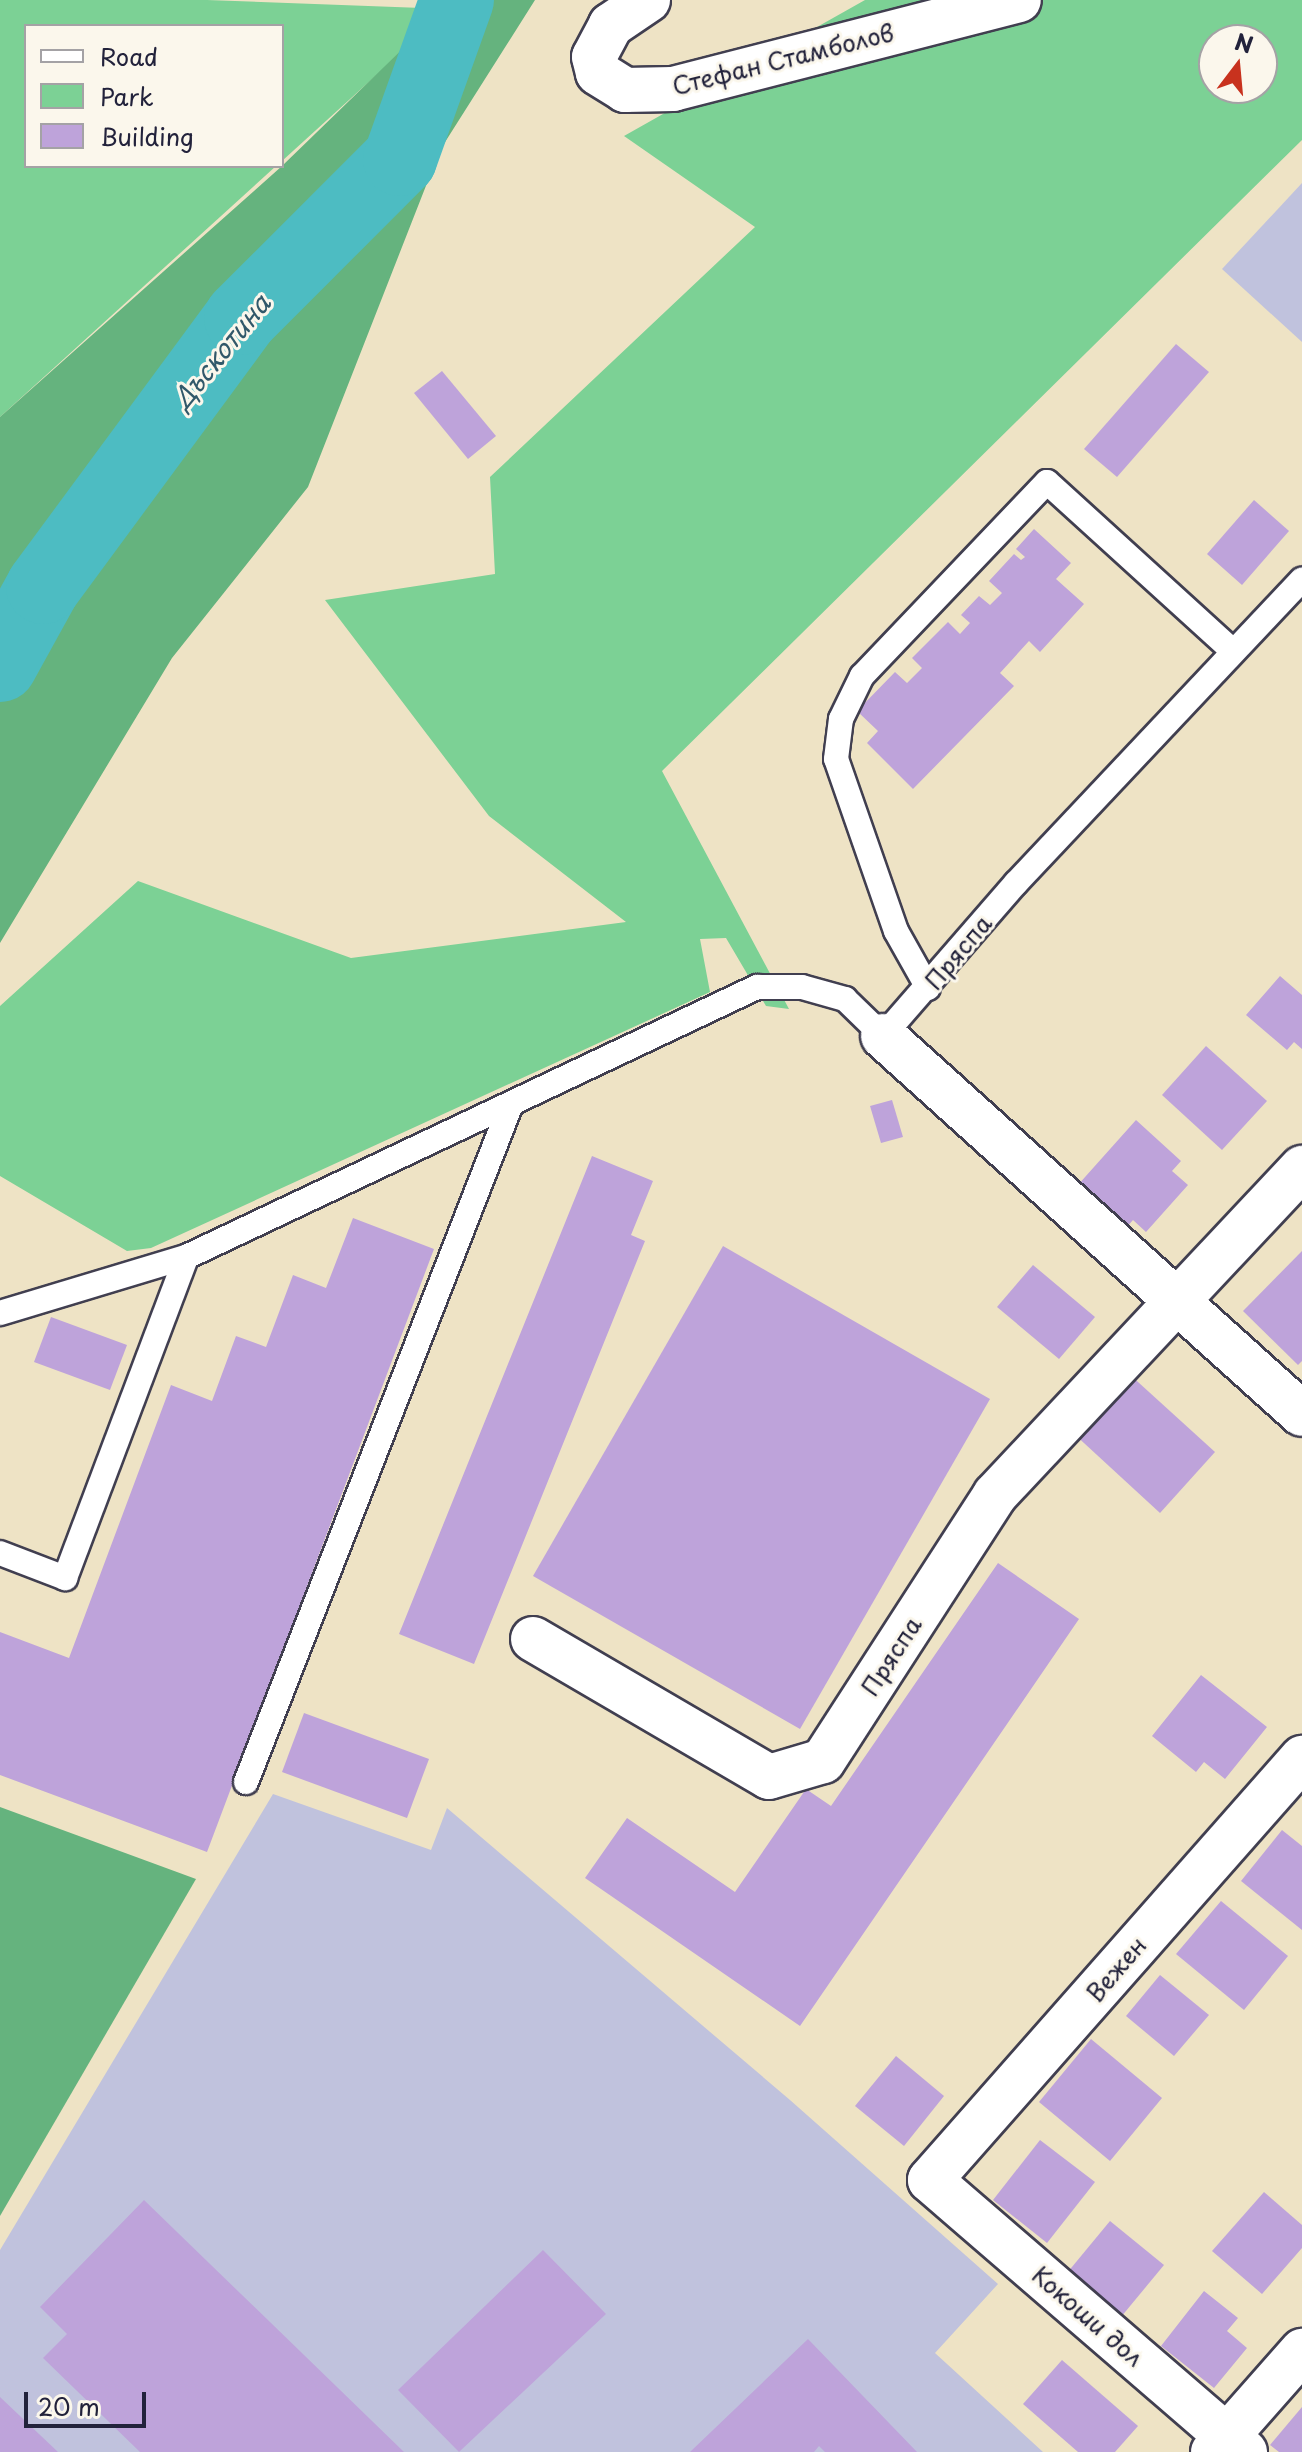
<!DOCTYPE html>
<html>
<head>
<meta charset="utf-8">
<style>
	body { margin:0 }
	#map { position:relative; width:1302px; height:2452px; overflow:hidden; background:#eee3c5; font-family:"Playpen Sans",sans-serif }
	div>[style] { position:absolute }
	.industrial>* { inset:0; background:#c0c2dd }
	.green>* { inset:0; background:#7cd195 }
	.forest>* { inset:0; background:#65b37e }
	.river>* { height:74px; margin:-37px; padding:0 37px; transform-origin:37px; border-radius:37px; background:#4dbcc2 }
	.building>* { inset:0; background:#bea3da }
	.roads { filter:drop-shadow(2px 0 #413f50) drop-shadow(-2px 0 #413f50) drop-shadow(0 2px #413f50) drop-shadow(0 -2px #413f50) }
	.lane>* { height:24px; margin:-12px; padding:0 12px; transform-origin:12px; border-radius:12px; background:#fff }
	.street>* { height:44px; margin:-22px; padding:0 22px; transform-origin:22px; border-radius:22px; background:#fff }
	span { translate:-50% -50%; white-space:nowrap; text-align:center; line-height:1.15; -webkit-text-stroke:6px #fbf7ec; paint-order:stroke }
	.street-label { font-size:24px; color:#22223b }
	.water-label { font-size:26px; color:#31586a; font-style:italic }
	.legend { position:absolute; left:24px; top:24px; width:260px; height:144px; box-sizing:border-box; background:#fbf7ec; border:2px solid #a4a2a5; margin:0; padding:10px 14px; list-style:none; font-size:24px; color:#22223b }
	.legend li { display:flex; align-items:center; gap:16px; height:40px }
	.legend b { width:40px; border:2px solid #a4a2a5 }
	.north { position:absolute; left:1198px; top:24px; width:80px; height:80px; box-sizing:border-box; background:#fbf7ec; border:2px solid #a4a2a5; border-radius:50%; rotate:16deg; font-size:22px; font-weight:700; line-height:32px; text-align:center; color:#22223b }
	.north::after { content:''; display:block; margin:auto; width:28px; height:36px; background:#c8321e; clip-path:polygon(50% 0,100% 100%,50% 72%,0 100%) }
	.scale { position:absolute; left:24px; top:2392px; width:122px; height:36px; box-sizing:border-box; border:4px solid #22223b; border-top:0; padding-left:10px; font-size:24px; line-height:28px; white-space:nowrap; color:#22223b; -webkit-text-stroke:6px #fbf7ec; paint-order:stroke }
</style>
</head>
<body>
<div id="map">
	<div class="industrial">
		<i style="clip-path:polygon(1302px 183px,1302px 342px,1222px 269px)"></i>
		<i style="clip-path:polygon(273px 1794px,431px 1850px,447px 1808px,790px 2100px,998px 2284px,935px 2353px,1043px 2452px,0 2452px,0 2250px)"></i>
	</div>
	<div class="green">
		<i style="clip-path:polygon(0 0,207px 0,449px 9px,282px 161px,282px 26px,26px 26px,26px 166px,276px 166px,0 417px)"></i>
		<i style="clip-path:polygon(evenodd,865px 0,1302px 0,1302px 140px,662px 771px,789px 1009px,766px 1006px,726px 938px,700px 939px,710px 992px,151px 1248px,127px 1251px,0 1176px,0 1006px,138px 881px,351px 958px,626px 922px,489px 816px,325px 600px,495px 574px,490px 477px,755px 227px,624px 136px,865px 0,1214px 40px,1262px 40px,1262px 88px,1214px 88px,1214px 40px)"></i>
	</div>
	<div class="forest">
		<i style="clip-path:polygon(453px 0,535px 0,440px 150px,308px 487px,172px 658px,0 943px,0 417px,282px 166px)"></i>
		<i style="clip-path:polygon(0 1807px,196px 1879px,0 2216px)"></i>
	</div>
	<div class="river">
		<i style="left:0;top:665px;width:89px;rotate:-61.1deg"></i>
		<i style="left:43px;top:587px;width:334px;rotate:-53.6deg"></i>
		<i style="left:241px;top:318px;width:225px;rotate:-45deg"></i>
		<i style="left:400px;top:159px;width:169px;rotate:-70.3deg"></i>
	</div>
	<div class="building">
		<i style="clip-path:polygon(1176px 344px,1209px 372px,1117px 477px,1084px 449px)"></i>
		<i style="clip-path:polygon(442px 371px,496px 436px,468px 459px,414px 393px)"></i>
		<i style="clip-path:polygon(1254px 500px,1289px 531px,1242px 585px,1207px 554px)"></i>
		<i style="clip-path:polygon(1034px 529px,1071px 563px,1056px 579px,1084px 604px,1040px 652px,1029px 641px,1000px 673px,1014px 686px,913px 789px,867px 743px,878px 731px,857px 711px,895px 672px,907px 683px,922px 668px,912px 658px,948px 622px,960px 634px,970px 623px,961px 615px,979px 596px,990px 605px,1002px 593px,989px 581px,1014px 554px,1021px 560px,1025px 557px,1016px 549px)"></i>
		<i style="clip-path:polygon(1280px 976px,1302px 995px,1302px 1049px,1294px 1042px,1287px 1050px,1246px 1015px)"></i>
		<i style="clip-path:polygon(1206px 1046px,1267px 1101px,1222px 1150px,1162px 1095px)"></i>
		<i style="clip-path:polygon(892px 1100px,903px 1137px,881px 1143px,870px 1106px)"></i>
		<i style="clip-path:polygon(1136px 1120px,1181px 1161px,1172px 1171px,1188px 1185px,1146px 1232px,1133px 1220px,1125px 1229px,1077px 1186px)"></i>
		<i style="clip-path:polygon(592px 1156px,653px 1181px,631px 1235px,645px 1241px,474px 1664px,399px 1634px)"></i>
		<i style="clip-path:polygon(353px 1218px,434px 1249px,207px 1852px,0 1775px,0 1632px,69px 1658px,171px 1385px,212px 1401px,236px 1336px,266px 1347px,293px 1275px,326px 1288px)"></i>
		<i style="clip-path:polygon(723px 1246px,990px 1399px,800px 1729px,533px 1576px)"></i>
		<i style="clip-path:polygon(1302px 1251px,1302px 1361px,1298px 1365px,1243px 1311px)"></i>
		<i style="clip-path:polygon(1033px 1265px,1095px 1317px,1059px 1359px,997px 1307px)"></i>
		<i style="clip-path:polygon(51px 1317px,127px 1345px,110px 1390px,34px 1362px)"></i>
		<i style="clip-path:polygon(1127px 1372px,1215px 1452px,1160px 1513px,1072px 1432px)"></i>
		<i style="clip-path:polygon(998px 1563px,1079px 1619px,800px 2026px,585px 1878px,627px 1818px,735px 1892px,806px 1789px,831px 1806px)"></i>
		<i style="clip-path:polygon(1201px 1675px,1267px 1727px,1225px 1779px,1204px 1762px,1196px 1772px,1152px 1736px)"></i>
		<i style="clip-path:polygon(304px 1713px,429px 1759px,407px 1818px,282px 1772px)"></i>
		<i style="clip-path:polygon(1282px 1830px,1302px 1846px,1302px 1930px,1241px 1881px)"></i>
		<i style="clip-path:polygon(1221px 1901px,1288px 1956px,1244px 2010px,1176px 1954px)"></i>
		<i style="clip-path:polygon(1160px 1975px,1209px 2015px,1174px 2056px,1126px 2016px)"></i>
		<i style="clip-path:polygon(1091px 2039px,1162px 2098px,1110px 2161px,1039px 2102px)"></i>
		<i style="clip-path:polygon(896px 2056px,944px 2096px,904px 2146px,855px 2106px)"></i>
		<i style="clip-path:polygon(1040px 2140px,1095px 2182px,1047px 2243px,993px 2200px)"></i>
		<i style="clip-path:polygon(1264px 2192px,1302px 2225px,1302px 2248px,1262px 2294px,1212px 2251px)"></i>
		<i style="clip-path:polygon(144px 2200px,404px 2452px,140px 2452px,43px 2358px,67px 2334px,40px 2307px)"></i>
		<i style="clip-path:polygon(1110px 2221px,1164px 2265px,1121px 2317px,1067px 2273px)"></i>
		<i style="clip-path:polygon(543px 2250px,606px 2314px,459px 2452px,398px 2390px)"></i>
		<i style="clip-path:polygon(1204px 2291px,1238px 2318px,1227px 2331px,1247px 2348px,1214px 2388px,1161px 2346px)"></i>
		<i style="clip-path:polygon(808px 2339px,917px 2452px,825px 2452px,819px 2446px,814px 2452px,690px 2452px)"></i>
		<i style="clip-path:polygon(1062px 2360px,1138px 2426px,1115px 2452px,1078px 2452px,1023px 2404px)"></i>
		<i style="clip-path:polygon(0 2397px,58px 2452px,0 2452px)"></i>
		<i style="clip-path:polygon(1302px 2407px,1302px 2452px,1279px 2452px,1270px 2445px)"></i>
	</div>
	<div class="roads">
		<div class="lane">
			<i style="left:928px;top:988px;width:65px;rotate:-119.3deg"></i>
			<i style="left:896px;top:931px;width:182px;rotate:-109.2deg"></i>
			<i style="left:836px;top:759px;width:40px;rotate:-82.9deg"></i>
			<i style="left:841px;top:719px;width:48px;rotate:-64deg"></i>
			<i style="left:862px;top:676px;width:268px;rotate:-46.4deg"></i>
			<i style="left:1047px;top:482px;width:251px;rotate:42.3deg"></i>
			<i style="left:0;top:1313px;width:194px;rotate:-16.8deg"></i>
			<i style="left:0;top:1553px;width:70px;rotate:21deg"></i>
			<i style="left:65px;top:1578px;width:343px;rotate:-69.3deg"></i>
			<i style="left:186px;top:1257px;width:632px;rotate:-25.31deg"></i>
			<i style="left:757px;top:987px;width:45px"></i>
			<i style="left:802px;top:987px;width:45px;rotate:15.6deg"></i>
			<i style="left:845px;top:999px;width:53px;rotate:44.2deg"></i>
			<i style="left:883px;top:1036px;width:203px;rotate:-49deg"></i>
			<i style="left:1016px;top:883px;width:417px;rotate:-46.7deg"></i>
			<i style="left:246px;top:1782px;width:728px;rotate:-68.65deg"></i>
		</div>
		<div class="street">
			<i style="left:648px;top:0;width:45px;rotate:146deg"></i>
			<i style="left:611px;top:25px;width:36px;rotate:118deg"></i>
			<i style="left:594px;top:57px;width:16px;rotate:76deg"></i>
			<i style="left:598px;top:73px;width:32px;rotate:32deg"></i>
			<i style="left:625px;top:90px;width:48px;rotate:-1.2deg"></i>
			<i style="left:673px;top:89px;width:357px;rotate:-14.4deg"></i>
			<i style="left:883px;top:1036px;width:564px;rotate:42.06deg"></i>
			<i style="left:533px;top:1639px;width:273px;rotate:30.3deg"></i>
			<i style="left:769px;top:1777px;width:56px;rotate:-16.5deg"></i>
			<i style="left:823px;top:1761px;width:317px;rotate:-57.1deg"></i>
			<i style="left:995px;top:1495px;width:449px;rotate:-46.8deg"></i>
			<i style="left:1213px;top:2452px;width:135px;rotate:-48.6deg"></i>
			<i style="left:1245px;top:2452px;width:416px;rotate:-139.2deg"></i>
			<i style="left:930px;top:2180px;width:563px;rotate:-48.6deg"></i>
		</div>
	</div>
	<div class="street-label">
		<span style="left:783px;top:59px;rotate:-14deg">Стефан Стамболов</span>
		<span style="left:958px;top:952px;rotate:-50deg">Пряспа</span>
		<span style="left:891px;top:1656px;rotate:-57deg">Пряспа</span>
		<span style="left:1116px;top:1969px;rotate:-49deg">Вежен</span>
		<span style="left:1088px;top:2316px;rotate:41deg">Кокоши дол</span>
	</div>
	<div class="water-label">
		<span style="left:221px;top:351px;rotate:-51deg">Дъскотина</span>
	</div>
	<ul class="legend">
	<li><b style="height:10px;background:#fff"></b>Road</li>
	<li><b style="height:22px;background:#7cd195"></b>Park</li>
	<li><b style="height:22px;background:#bea3da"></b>Building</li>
	</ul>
	<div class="north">N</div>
	<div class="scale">20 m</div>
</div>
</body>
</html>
